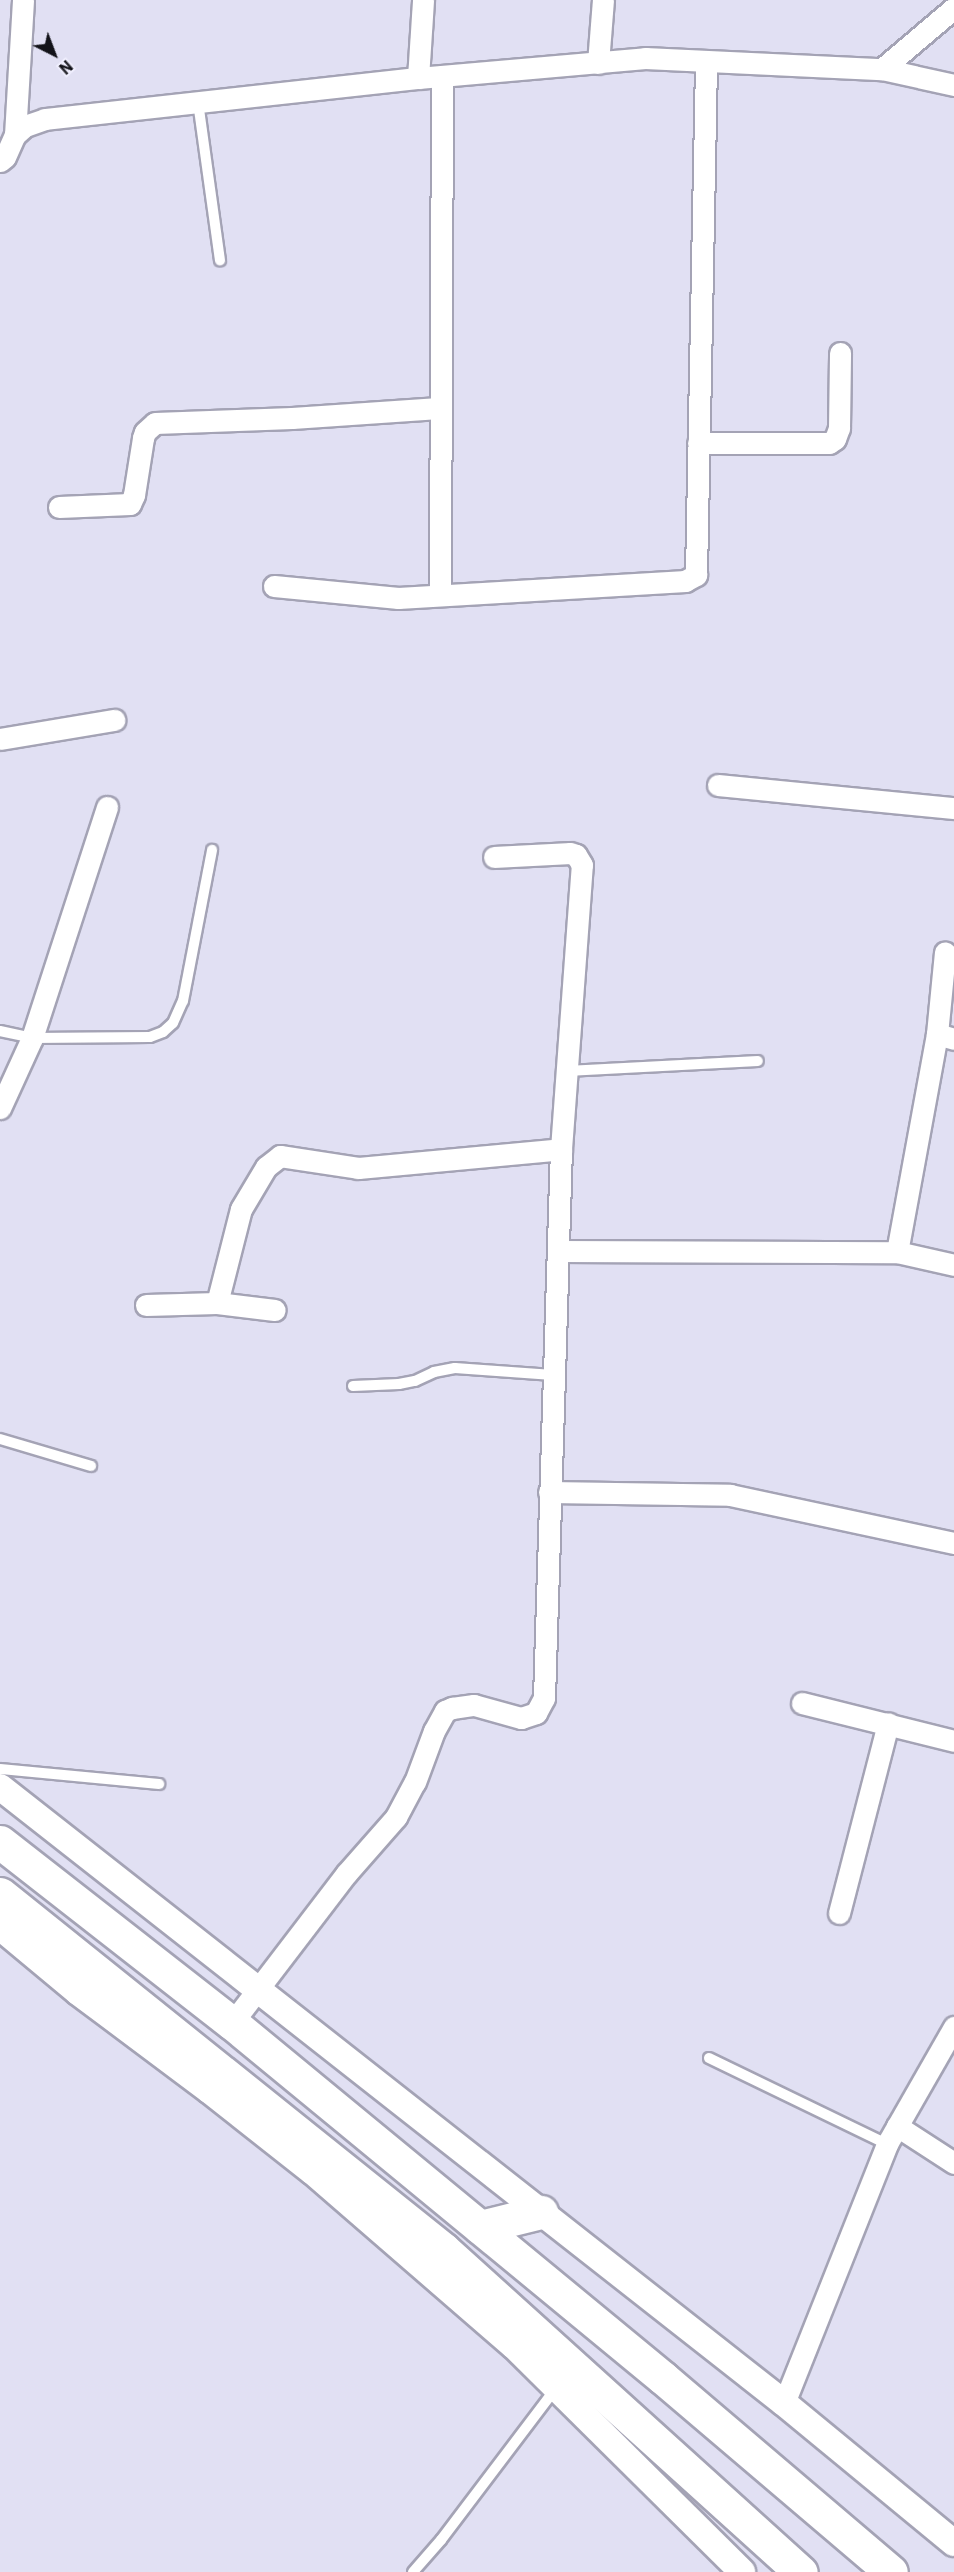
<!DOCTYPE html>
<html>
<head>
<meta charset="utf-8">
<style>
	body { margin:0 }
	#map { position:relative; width:954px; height:2572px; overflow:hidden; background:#e1e0f3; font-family:"IBM Plex Sans",sans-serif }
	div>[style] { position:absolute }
	.roads { filter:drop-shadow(2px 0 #a4a3b5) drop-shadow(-2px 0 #a4a3b5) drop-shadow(0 2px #a4a3b5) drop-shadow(0 -2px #a4a3b5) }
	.service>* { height:10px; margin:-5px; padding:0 5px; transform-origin:5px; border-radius:5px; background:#fff }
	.minor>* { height:21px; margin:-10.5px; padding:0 10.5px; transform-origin:10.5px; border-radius:10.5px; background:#fff }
	.tertiary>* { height:26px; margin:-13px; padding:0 13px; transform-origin:13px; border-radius:13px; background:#fff }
	.trunk>* { height:33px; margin:-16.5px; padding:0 16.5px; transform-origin:16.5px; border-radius:16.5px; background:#fff }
	span { translate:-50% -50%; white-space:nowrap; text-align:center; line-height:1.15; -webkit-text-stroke:4.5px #efeefd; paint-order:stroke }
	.north { position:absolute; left:24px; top:24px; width:60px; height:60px; -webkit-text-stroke:4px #efeefd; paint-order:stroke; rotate:138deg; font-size:16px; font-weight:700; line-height:24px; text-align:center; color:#131319 }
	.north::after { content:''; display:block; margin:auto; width:21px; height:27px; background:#131319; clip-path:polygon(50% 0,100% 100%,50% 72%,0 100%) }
</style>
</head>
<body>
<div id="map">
	<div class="roads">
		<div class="service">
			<i style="left:198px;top:102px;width:160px;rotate:82.1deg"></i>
			<i style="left:0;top:1031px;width:33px;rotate:12deg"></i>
			<i style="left:32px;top:1038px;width:118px;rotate:-0.5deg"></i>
			<i style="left:150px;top:1037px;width:14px;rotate:-21deg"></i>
			<i style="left:163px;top:1032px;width:13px;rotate:-42deg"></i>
			<i style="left:173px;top:1023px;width:24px;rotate:-66deg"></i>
			<i style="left:183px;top:1001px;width:154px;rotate:-79.1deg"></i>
			<i style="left:567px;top:1071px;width:191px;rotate:-3deg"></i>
			<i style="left:353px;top:1386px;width:46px;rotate:-2.5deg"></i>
			<i style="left:399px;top:1384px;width:16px;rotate:-11deg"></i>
			<i style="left:415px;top:1381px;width:21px;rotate:-25deg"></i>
			<i style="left:434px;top:1372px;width:21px;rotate:-11deg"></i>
			<i style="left:455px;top:1368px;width:98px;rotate:4.1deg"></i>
			<i style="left:0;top:1439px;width:95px;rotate:16.5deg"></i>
			<i style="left:0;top:1769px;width:160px;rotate:5.4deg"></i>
			<i style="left:709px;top:2058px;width:198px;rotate:25.8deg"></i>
			<i style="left:413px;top:2572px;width:43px;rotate:-48.8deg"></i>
			<i style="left:441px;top:2540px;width:191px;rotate:-52.9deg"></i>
		</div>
		<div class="minor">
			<i style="left:598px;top:63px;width:63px;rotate:-85.5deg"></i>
			<i style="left:882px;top:69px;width:94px;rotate:-40.3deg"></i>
			<i style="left:418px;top:78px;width:78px;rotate:-86.3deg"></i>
			<i style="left:15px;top:135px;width:135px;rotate:-86.6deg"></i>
			<i style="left:0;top:161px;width:6px;rotate:-39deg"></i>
			<i style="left:5px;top:157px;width:24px;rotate:-66deg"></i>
			<i style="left:15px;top:135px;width:13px;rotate:-42deg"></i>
			<i style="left:25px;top:126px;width:21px;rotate:-19deg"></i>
			<i style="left:45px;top:119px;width:375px;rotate:-6.3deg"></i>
			<i style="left:418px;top:78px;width:228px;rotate:-5deg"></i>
			<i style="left:645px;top:58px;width:237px;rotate:2.7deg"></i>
			<i style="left:882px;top:69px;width:74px;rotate:12.5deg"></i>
			<i style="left:698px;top:443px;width:131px"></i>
			<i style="left:829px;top:443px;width:7px;rotate:-34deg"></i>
			<i style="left:835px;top:439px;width:12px;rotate:-70deg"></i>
			<i style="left:839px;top:428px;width:75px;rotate:-89.2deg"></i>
			<i style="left:59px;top:507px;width:71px;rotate:-2.4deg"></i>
			<i style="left:130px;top:504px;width:10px;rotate:-66deg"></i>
			<i style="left:134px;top:495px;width:58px;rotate:-81deg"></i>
			<i style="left:143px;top:438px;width:6px;rotate:-72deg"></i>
			<i style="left:145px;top:432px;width:13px;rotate:-42deg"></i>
			<i style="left:155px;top:423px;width:137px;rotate:-2.1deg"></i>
			<i style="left:292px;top:418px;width:147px;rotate:-3.9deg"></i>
			<i style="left:274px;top:586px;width:125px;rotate:5.5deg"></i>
			<i style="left:398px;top:598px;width:288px;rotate:-3.4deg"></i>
			<i style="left:685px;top:581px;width:13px;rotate:-29deg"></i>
			<i style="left:696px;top:575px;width:513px;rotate:-88.88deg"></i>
			<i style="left:440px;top:595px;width:519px;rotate:-89.78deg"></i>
			<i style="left:0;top:739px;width:116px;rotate:-9.5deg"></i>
			<i style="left:718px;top:785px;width:237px;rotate:5.6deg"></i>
			<i style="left:937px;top:1034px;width:18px;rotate:16deg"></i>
			<i style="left:0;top:1108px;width:77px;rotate:-65.4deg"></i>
			<i style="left:32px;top:1038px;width:243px;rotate:-72deg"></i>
			<i style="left:558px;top:1251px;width:339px;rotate:0.2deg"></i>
			<i style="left:897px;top:1252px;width:58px;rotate:12.8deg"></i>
			<i style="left:897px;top:1252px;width:222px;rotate:-79.6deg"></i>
			<i style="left:937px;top:1034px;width:82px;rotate:-84.4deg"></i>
			<i style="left:217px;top:1303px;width:97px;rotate:-75.7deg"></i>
			<i style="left:241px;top:1209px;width:49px;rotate:-59.2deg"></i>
			<i style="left:266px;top:1167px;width:18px;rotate:-38deg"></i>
			<i style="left:280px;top:1156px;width:79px;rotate:8.7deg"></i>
			<i style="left:358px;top:1168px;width:204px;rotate:-5.3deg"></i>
			<i style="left:146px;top:1305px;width:71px;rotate:-1.6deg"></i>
			<i style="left:217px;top:1303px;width:58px;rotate:6.9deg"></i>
			<i style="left:549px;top:1492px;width:181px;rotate:0.9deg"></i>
			<i style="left:730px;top:1495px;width:229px;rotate:12.1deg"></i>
			<i style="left:802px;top:1703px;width:157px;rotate:14deg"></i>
			<i style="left:839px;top:1913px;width:196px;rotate:-75.5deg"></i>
			<i style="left:232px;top:2023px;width:188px;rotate:-52.6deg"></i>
			<i style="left:346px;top:1874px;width:76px;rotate:-48.7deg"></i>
			<i style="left:396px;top:1817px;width:40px;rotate:-62deg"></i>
			<i style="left:415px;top:1782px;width:54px;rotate:-69.6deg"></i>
			<i style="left:434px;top:1731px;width:23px;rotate:-61deg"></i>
			<i style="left:445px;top:1711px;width:8px;rotate:-23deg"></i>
			<i style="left:452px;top:1708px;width:22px;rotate:-8deg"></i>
			<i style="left:474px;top:1705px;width:49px;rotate:15.5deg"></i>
			<i style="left:521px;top:1718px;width:16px;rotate:-18deg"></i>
			<i style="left:536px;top:1713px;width:17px;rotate:-62deg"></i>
			<i style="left:544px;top:1698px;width:549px;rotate:-88.23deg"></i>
			<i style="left:561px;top:1149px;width:285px;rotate:-85.8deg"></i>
			<i style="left:582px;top:865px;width:12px;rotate:-121deg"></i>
			<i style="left:576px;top:855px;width:6px;rotate:-162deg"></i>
			<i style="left:570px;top:853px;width:76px;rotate:177deg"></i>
			<i style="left:897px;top:2126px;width:68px;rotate:33deg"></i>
			<i style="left:784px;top:2403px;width:279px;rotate:-68.3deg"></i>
			<i style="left:887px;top:2144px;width:135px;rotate:-60.2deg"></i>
		</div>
		<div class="tertiary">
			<i style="left:0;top:1787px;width:997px;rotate:38.16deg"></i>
			<i style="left:784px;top:2403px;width:220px;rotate:39.5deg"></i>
			<i style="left:0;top:1927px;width:102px;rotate:39.8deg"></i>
			<i style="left:78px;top:1992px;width:164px;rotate:36.8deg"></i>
			<i style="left:209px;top:2090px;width:132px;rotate:38.3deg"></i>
			<i style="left:313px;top:2172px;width:266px;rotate:40.9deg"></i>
			<i style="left:514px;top:2346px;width:321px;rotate:44.7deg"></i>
		</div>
		<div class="trunk">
			<i style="left:0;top:1842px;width:294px;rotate:38deg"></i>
			<i style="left:232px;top:2023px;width:558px;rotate:39.48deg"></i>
			<i style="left:663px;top:2378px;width:299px;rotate:40.4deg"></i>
			<i style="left:0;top:1894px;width:568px;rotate:38.71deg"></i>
			<i style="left:443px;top:2249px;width:482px;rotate:42.1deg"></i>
			<i style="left:480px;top:2227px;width:63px;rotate:-13.8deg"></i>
		</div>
	</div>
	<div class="north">N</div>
</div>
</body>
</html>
